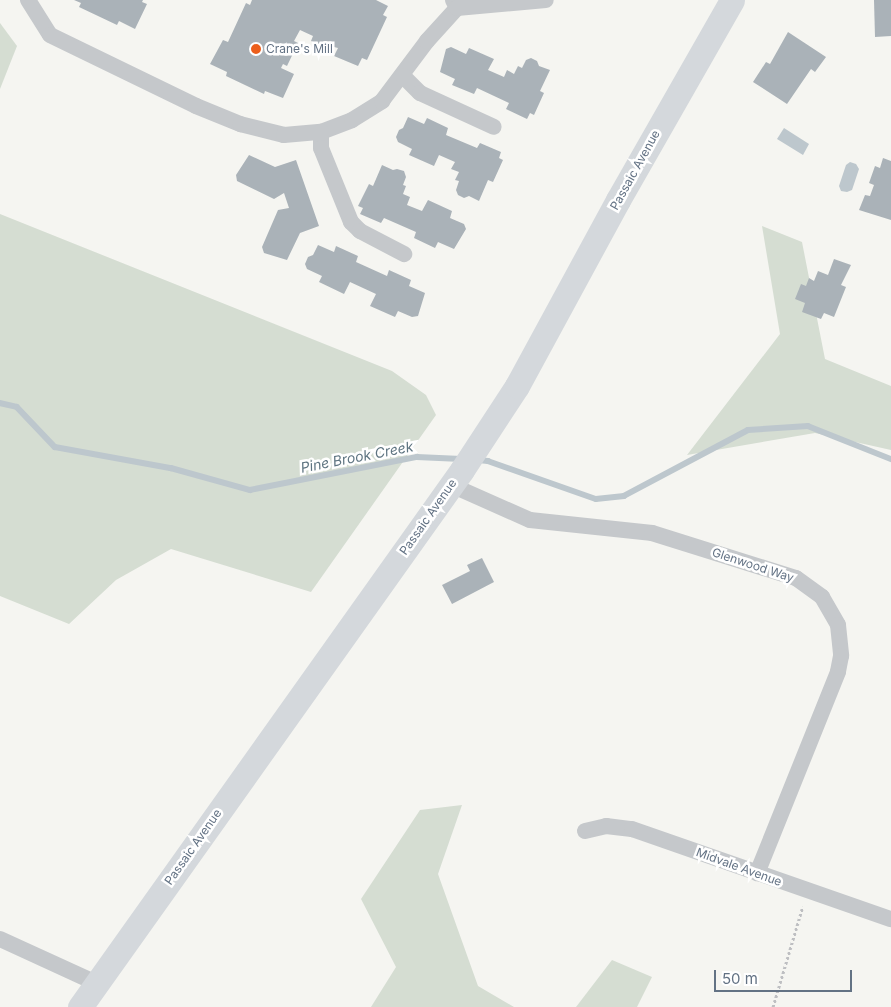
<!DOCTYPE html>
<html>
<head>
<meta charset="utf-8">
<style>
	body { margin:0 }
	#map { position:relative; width:891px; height:1007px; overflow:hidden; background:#f5f5f1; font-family:Inter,sans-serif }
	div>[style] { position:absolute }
	.green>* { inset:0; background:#d5ddd2 }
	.water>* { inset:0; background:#bdc7cd }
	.stream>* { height:5.5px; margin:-2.75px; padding:0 2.75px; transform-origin:2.75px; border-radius:2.75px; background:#bdc7cd }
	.building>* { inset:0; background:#aab2b8 }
	.path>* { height:3px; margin-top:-1.5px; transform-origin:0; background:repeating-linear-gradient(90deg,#bebfc2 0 2.5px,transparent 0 5px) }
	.street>* { height:16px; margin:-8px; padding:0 8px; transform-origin:8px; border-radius:8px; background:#c5c8cb }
	.primary>* { height:25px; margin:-12.5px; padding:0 12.5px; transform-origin:12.5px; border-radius:12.5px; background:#d4d8dc }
	.dots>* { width:14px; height:14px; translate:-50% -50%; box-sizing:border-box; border:2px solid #fff; border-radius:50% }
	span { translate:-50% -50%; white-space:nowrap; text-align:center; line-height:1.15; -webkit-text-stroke:5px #fff; paint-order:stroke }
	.poi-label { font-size:12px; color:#637284 }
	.left { translate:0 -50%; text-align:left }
	.street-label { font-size:12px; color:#637284 }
	.water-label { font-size:14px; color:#5e7481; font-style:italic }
	.scale { position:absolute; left:714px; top:970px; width:138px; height:22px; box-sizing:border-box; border:2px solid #637284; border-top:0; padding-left:6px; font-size:15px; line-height:18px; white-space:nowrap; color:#637284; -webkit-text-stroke:4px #fff; paint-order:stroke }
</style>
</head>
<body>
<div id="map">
	<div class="green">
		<i style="clip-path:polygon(0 23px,17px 46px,0 89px)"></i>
		<i style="clip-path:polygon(0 214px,392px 371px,426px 395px,436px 415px,311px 592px,171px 549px,116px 580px,69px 624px,0 596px)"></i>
		<i style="clip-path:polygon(762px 226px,802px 242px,825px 359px,891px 386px,891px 450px,815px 433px,687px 455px,780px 334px)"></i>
		<i style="clip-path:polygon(462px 805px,438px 874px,478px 986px,514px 1007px,371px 1007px,396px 967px,361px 899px,420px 810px)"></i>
		<i style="clip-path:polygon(612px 960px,652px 977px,637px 1007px,576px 1007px)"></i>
	</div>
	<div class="water">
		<i style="clip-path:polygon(784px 128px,809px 144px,803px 155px,777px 139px)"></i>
		<i style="clip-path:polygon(850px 162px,856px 164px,859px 169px,852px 190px,847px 192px,841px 191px,839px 186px,846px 165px)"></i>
	</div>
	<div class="stream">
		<i style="left:0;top:403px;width:17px;rotate:13deg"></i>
		<i style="left:17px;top:407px;width:55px;rotate:46.5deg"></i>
		<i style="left:55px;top:447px;width:118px;rotate:10.3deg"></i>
		<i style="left:171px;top:468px;width:82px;rotate:15.6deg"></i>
		<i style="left:250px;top:490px;width:170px;rotate:-11.2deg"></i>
		<i style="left:417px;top:457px;width:44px;rotate:2.6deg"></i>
		<i style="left:478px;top:460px;width:10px;rotate:6deg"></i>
		<i style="left:488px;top:461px;width:114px;rotate:19.4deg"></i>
		<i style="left:596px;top:499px;width:28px;rotate:-6deg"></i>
		<i style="left:624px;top:496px;width:140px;rotate:-28deg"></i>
		<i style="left:748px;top:430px;width:60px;rotate:-3.8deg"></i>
		<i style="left:808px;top:426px;width:89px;rotate:21.7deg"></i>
	</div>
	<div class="building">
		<i style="clip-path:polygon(74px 0,143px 0,142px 2px,147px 4px,135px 29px,119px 21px,117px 25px,79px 7px,81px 3px)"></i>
		<i style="clip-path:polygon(252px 0,376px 0,388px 6px,383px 15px,387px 17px,367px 60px,362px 58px,358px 66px,334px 56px,338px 48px,334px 47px,332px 51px,311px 41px,313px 36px,300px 30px,294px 41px,298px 43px,287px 66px,283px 64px,281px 68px,294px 74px,283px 98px,265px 91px,264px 94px,226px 76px,227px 72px,210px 64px,223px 40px,228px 42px,246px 3px,250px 5px)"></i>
		<i style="clip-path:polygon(874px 0,891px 0,891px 36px,875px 37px)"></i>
		<i style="clip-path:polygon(788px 32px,826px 57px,815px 72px,811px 69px,787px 104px,753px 82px,766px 62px,770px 64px)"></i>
		<i style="clip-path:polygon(451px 47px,466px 54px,469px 48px,494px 59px,488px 70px,504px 77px,507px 70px,514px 74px,518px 66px,522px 68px,526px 60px,531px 58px,537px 61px,539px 66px,550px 70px,540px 91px,544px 93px,534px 115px,530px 113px,527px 119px,506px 109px,509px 103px,477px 88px,474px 94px,452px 85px,455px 79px,440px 72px,446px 49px)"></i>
		<i style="clip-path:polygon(408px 117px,424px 124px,427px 118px,448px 128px,446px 135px,477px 148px,480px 143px,501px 152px,499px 158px,503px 160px,493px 182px,488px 180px,479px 201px,469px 196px,464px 198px,458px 195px,456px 190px,459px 181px,455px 180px,459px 172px,451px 169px,455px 162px,439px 155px,434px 166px,409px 155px,412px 149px,398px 142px,396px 137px,399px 130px,403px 128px)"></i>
		<i style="clip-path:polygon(249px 155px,275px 167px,296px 160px,319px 226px,300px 233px,287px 260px,264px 253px,262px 247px,278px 210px,289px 208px,284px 193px,274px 199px,237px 181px,236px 175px)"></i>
		<i style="clip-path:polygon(883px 158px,891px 161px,891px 220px,859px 210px,865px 195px,870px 196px,874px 185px,869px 183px,875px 166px,880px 168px)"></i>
		<i style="clip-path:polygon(382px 165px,393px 170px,397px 169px,404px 171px,406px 177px,403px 185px,406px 186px,403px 194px,410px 197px,407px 205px,422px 211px,428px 200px,452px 211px,450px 218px,464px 224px,466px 229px,454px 249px,438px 242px,435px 248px,414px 238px,416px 232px,384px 218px,381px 223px,360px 214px,363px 208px,358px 206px,369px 184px,373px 186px)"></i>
		<i style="clip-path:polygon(318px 245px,334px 252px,336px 246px,358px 256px,356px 262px,387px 276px,389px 270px,411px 280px,409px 286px,425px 293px,418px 316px,412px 317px,398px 311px,395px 317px,370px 306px,376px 294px,350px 282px,344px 294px,319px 282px,322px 276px,307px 269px,305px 264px,308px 257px,313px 255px)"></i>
		<i style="clip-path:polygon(834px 259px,851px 265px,841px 285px,846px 287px,834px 317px,824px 313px,821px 319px,802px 312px,805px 303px,795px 299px,801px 284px,806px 286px,809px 278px,814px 281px,818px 271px,828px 275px)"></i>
		<i style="clip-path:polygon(482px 558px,494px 582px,452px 604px,442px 585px,470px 571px,467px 565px)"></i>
	</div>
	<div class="path">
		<i style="left:773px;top:1007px;width:105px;rotate:-73.5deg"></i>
	</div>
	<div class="street">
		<i style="left:28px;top:0;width:41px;rotate:57.8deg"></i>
		<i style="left:50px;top:35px;width:162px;rotate:25.9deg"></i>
		<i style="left:196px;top:106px;width:48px;rotate:22.2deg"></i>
		<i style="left:240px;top:124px;width:45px;rotate:14deg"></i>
		<i style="left:284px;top:135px;width:37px;rotate:-5deg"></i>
		<i style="left:321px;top:132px;width:33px;rotate:-21deg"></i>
		<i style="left:352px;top:120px;width:36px;rotate:-32deg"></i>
		<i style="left:382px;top:101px;width:75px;rotate:-53.1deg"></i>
		<i style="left:427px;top:41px;width:45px;rotate:-47.7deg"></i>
		<i style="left:453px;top:0;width:9px;rotate:63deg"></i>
		<i style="left:457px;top:8px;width:89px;rotate:-5.1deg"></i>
		<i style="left:403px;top:76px;width:24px;rotate:45deg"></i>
		<i style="left:420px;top:93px;width:81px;rotate:24.7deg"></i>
		<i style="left:321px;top:132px;width:16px;rotate:90deg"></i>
		<i style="left:321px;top:148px;width:80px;rotate:67.9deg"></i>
		<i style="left:351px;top:222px;width:13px;rotate:45deg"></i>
		<i style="left:360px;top:231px;width:50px;rotate:27.6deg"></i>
		<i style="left:451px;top:485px;width:86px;rotate:23.9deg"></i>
		<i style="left:530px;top:520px;width:123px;rotate:6.1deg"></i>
		<i style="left:652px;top:533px;width:151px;rotate:17.4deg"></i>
		<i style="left:796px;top:578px;width:32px;rotate:36deg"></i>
		<i style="left:822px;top:597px;width:32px;rotate:60deg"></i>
		<i style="left:838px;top:625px;width:31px;rotate:84deg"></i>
		<i style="left:841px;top:656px;width:16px;rotate:101deg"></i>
		<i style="left:838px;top:672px;width:217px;rotate:111.9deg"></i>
		<i style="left:585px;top:831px;width:22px;rotate:-13deg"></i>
		<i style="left:606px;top:826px;width:26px;rotate:7deg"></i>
		<i style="left:632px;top:829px;width:274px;rotate:19.2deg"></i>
		<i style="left:0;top:939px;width:106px;rotate:24.6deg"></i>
	</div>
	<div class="primary">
		<i style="left:80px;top:1007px;width:659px;rotate:-54.57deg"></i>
		<i style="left:462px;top:470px;width:100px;rotate:-56.8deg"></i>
		<i style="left:517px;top:386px;width:212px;rotate:-61.5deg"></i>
		<i style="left:618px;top:200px;width:230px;rotate:-60.3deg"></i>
	</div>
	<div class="dots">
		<i style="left:256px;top:49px;background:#ec5e1b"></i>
	</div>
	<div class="poi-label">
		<span class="left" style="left:266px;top:49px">Crane's Mill</span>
	</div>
	<div class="street-label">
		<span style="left:635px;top:170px;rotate:-61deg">Passaic Avenue</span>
		<span style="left:428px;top:517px;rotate:-55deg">Passaic Avenue</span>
		<span style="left:753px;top:565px;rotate:18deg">Glenwood Way</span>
		<span style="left:193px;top:847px;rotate:-55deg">Passaic Avenue</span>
		<span style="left:739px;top:867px;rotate:20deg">Midvale Avenue</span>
	</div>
	<div class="water-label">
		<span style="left:357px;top:457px;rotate:-11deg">Pine Brook Creek</span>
	</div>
	<div class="scale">50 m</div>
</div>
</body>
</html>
